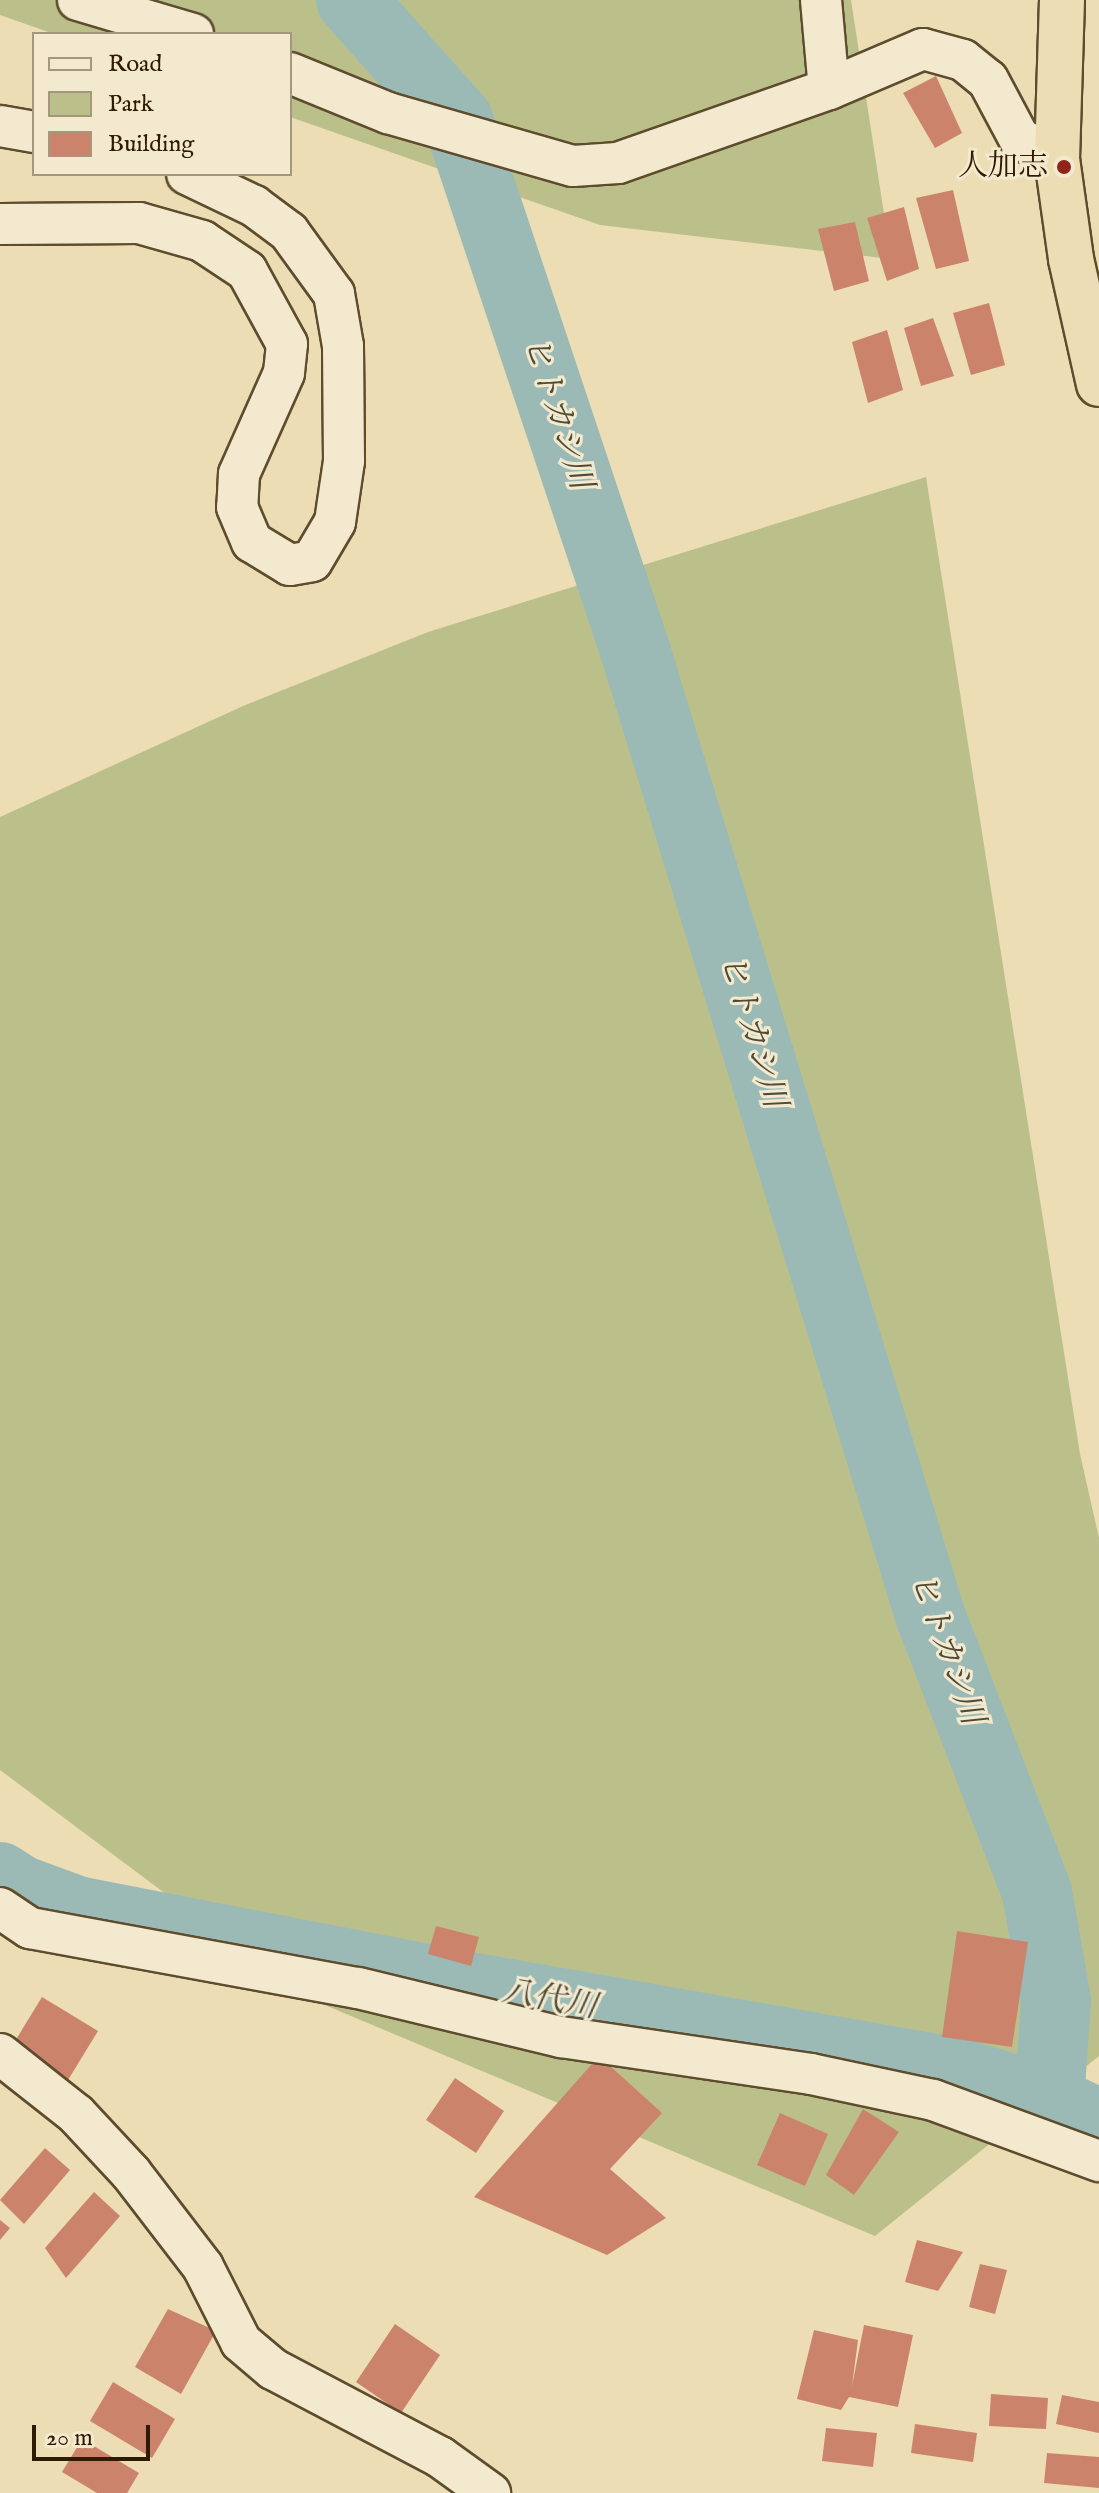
<!DOCTYPE html>
<html>
<head>
<meta charset="utf-8">
<style>
	body { margin:0 }
	#map { position:relative; width:1099px; height:2493px; overflow:hidden; background:#ecddb5; font-family:"IM FELL English","Noto Serif JP",serif }
	div>[style] { position:absolute }
	.green>* { inset:0; background:#bbc08b }
	.river>* { height:70px; margin:-35px; padding:0 35px; transform-origin:35px; border-radius:35px; background:#9bbab6 }
	.building>* { inset:0; background:#cb846b }
	.roads { filter:drop-shadow(2px 0 #5e4c2d) drop-shadow(-2px 0 #5e4c2d) drop-shadow(0 2px #5e4c2d) drop-shadow(0 -2px #5e4c2d) }
	.minor>* { height:40px; margin:-20px; padding:0 20px; transform-origin:20px; border-radius:20px; background:#f3e9cf }
	.trunk>* { height:44px; margin:-22px; padding:0 22px; transform-origin:22px; border-radius:22px; background:#ecddb5 }
	.dots>* { width:22px; height:22px; translate:-50% -50%; box-sizing:border-box; border:4px solid #f3e9cf; border-radius:50% }
	span { translate:-50% -50%; white-space:nowrap; text-align:center; line-height:1.15; -webkit-text-stroke:6px #f3e9cf; paint-order:stroke }
	.poi-label { font-size:30px; color:#2f1c00 }
	.right { translate:-100% -50%; text-align:right }
	.water-label { font-size:32px; color:#4f4b37; font-style:italic }
	.legend { position:absolute; left:32px; top:32px; width:260px; height:144px; box-sizing:border-box; background:#f3e9cf; border:2px solid #a5977c; margin:0; padding:10px 14px; list-style:none; font-size:24px; color:#2f1c00 }
	.legend li { display:flex; align-items:center; gap:16px; height:40px }
	.legend b { width:40px; border:2px solid #a5977c }
	.scale { position:absolute; left:32px; top:2425px; width:118px; height:36px; box-sizing:border-box; border:4px solid #2f1c00; border-top:0; padding-left:10px; font-size:24px; line-height:28px; white-space:nowrap; color:#2f1c00; -webkit-text-stroke:6px #f3e9cf; paint-order:stroke }
</style>
</head>
<body>
<div id="map">
	<div class="green">
		<i style="clip-path:polygon(0 0,851px 0,891px 259px,600px 225px,290px 117px,290px 34px,54px 34px,0 15px)"></i>
		<i style="clip-path:polygon(926px 477px,1080px 1454px,1099px 1538px,1099px 2056px,875px 2236px,301px 1995px,0 1770px,0 817px,243px 706px,428px 632px)"></i>
	</div>
	<div class="river">
		<i style="left:351px;top:0;width:161px;rotate:48.3deg"></i>
		<i style="left:458px;top:120px;width:559px;rotate:71.53deg"></i>
		<i style="left:635px;top:650px;width:1009px;rotate:73deg"></i>
		<i style="left:930px;top:1615px;width:297px;rotate:68.9deg"></i>
		<i style="left:1037px;top:1892px;width:111px;rotate:80.1deg"></i>
		<i style="left:1056px;top:2001px;width:99px;rotate:94deg"></i>
		<i style="left:0;top:1877px;width:24px;rotate:33deg"></i>
		<i style="left:20px;top:1890px;width:61px;rotate:20.2deg"></i>
		<i style="left:77px;top:1911px;width:382px;rotate:11deg"></i>
		<i style="left:452px;top:1984px;width:515px;rotate:9.96deg"></i>
		<i style="left:959px;top:2073px;width:94px;rotate:16.7deg"></i>
		<i style="left:1049px;top:2100px;width:55px;rotate:25.6deg"></i>
	</div>
	<div class="building">
		<i style="clip-path:polygon(936px 76px,962px 133px,935px 148px,903px 93px)"></i>
		<i style="clip-path:polygon(953px 190px,969px 261px,936px 269px,916px 198px)"></i>
		<i style="clip-path:polygon(904px 207px,919px 269px,887px 281px,867px 218px)"></i>
		<i style="clip-path:polygon(855px 222px,869px 281px,834px 291px,818px 229px)"></i>
		<i style="clip-path:polygon(989px 303px,1005px 365px,971px 375px,953px 313px)"></i>
		<i style="clip-path:polygon(933px 318px,954px 376px,921px 386px,904px 328px)"></i>
		<i style="clip-path:polygon(887px 330px,903px 390px,868px 403px,852px 342px)"></i>
		<i style="clip-path:polygon(436px 1926px,479px 1937px,471px 1966px,428px 1954px)"></i>
		<i style="clip-path:polygon(957px 1931px,1028px 1942px,1012px 2047px,942px 2037px)"></i>
		<i style="clip-path:polygon(42px 1997px,98px 2031px,68px 2080px,12px 2046px)"></i>
		<i style="clip-path:polygon(599px 2056px,662px 2113px,610px 2169px,666px 2218px,607px 2255px,474px 2197px)"></i>
		<i style="clip-path:polygon(455px 2078px,504px 2111px,476px 2153px,426px 2120px)"></i>
		<i style="clip-path:polygon(863px 2109px,899px 2132px,854px 2195px,826px 2175px)"></i>
		<i style="clip-path:polygon(780px 2113px,828px 2134px,805px 2186px,757px 2165px)"></i>
		<i style="clip-path:polygon(45px 2148px,70px 2170px,24px 2224px,0 2200px)"></i>
		<i style="clip-path:polygon(94px 2192px,120px 2216px,66px 2278px,45px 2248px)"></i>
		<i style="clip-path:polygon(0 2220px,10px 2228px,0 2240px)"></i>
		<i style="clip-path:polygon(917px 2240px,963px 2252px,938px 2291px,905px 2282px)"></i>
		<i style="clip-path:polygon(980px 2264px,1007px 2270px,995px 2314px,969px 2307px)"></i>
		<i style="clip-path:polygon(168px 2309px,216px 2331px,181px 2394px,135px 2367px)"></i>
		<i style="clip-path:polygon(395px 2324px,440px 2355px,401px 2413px,356px 2382px)"></i>
		<i style="clip-path:polygon(864px 2325px,913px 2335px,898px 2407px,849px 2397px,841px 2410px,797px 2399px,814px 2330px,858px 2340px,852px 2386px)"></i>
		<i style="clip-path:polygon(113px 2382px,175px 2419px,152px 2458px,90px 2421px)"></i>
		<i style="clip-path:polygon(991px 2394px,1048px 2398px,1046px 2429px,989px 2426px)"></i>
		<i style="clip-path:polygon(1062px 2395px,1099px 2402px,1099px 2433px,1056px 2424px)"></i>
		<i style="clip-path:polygon(915px 2424px,977px 2433px,973px 2462px,911px 2453px)"></i>
		<i style="clip-path:polygon(826px 2428px,877px 2433px,873px 2467px,822px 2461px)"></i>
		<i style="clip-path:polygon(82px 2439px,139px 2473px,127px 2493px,97px 2493px,62px 2472px)"></i>
		<i style="clip-path:polygon(1047px 2453px,1099px 2457px,1099px 2488px,1044px 2483px)"></i>
	</div>
	<div class="roads">
		<div class="minor">
			<i style="left:78px;top:0;width:120px;rotate:16.5deg"></i>
			<i style="left:821px;top:0;width:89px;rotate:84.9deg"></i>
			<i style="left:290px;top:73px;width:106px;rotate:22.2deg"></i>
			<i style="left:388px;top:113px;width:192px;rotate:16deg"></i>
			<i style="left:573px;top:166px;width:45px;rotate:-3.8deg"></i>
			<i style="left:618px;top:163px;width:224px;rotate:-19.3deg"></i>
			<i style="left:829px;top:89px;width:102px;rotate:-23.1deg"></i>
			<i style="left:923px;top:49px;width:41px;rotate:15.4deg"></i>
			<i style="left:963px;top:60px;width:32px;rotate:39deg"></i>
			<i style="left:988px;top:80px;width:66px;rotate:61.9deg"></i>
			<i style="left:1019px;top:138px;width:43px;rotate:28.9deg"></i>
			<i style="left:0;top:126px;width:35px;rotate:10deg"></i>
			<i style="left:0;top:224px;width:139px;rotate:-0.4deg"></i>
			<i style="left:139px;top:223px;width:66px;rotate:15.9deg"></i>
			<i style="left:202px;top:241px;width:54px;rotate:33.7deg"></i>
			<i style="left:247px;top:271px;width:83px;rotate:61.3deg"></i>
			<i style="left:287px;top:344px;width:29px;rotate:96deg"></i>
			<i style="left:284px;top:373px;width:111px;rotate:114deg"></i>
			<i style="left:239px;top:474px;width:33px;rotate:93deg"></i>
			<i style="left:237px;top:507px;width:38px;rotate:67deg"></i>
			<i style="left:252px;top:542px;width:44px;rotate:31.2deg"></i>
			<i style="left:290px;top:565px;width:22px;rotate:-10deg"></i>
			<i style="left:312px;top:561px;width:45px;rotate:-59.5deg"></i>
			<i style="left:335px;top:522px;width:62px;rotate:-81.6deg"></i>
			<i style="left:344px;top:461px;width:115px;rotate:-90.5deg"></i>
			<i style="left:343px;top:346px;width:53px;rotate:-99.8deg"></i>
			<i style="left:334px;top:294px;width:77px;rotate:-126deg"></i>
			<i style="left:289px;top:232px;width:44px;rotate:-143.4deg"></i>
			<i style="left:254px;top:206px;width:74px;rotate:-154.5deg"></i>
			<i style="left:0;top:1908px;width:36px;rotate:34deg"></i>
			<i style="left:30px;top:1928px;width:333px;rotate:10.4deg"></i>
			<i style="left:358px;top:1988px;width:209px;rotate:13.6deg"></i>
			<i style="left:561px;top:2037px;width:253px;rotate:8.4deg"></i>
			<i style="left:811px;top:2074px;width:125px;rotate:12deg"></i>
			<i style="left:933px;top:2100px;width:177px;rotate:20.2deg"></i>
			<i style="left:0;top:2054px;width:97px;rotate:38.3deg"></i>
			<i style="left:76px;top:2114px;width:81px;rotate:47deg"></i>
			<i style="left:131px;top:2173px;width:118px;rotate:52.5deg"></i>
			<i style="left:203px;top:2267px;width:84px;rotate:63.1deg"></i>
			<i style="left:241px;top:2342px;width:42px;rotate:40.2deg"></i>
			<i style="left:273px;top:2369px;width:189px;rotate:27.8deg"></i>
			<i style="left:440px;top:2457px;width:62px;rotate:35.8deg"></i>
		</div>
		<div class="trunk">
			<i style="left:1062px;top:0;width:159px;rotate:91.8deg"></i>
			<i style="left:1057px;top:159px;width:101px;rotate:82deg"></i>
			<i style="left:1071px;top:259px;width:128px;rotate:77.4deg"></i>
		</div>
	</div>
	<div class="dots">
		<i style="left:1064px;top:167px;background:#8f2418"></i>
	</div>
	<div class="poi-label">
		<span class="right" style="left:1048px;top:167px">人加志</span>
	</div>
	<div class="water-label">
		<span style="left:556px;top:413px;rotate:72deg">ヒトカシ川</span>
		<span style="left:751px;top:1031px;rotate:73deg">ヒトカシ川</span>
		<span style="left:945px;top:1649px;rotate:70deg">ヒトカシ川</span>
		<span style="left:549px;top:2001px;rotate:10deg">八代川</span>
	</div>
	<ul class="legend">
	<li><b style="height:10px;background:#f3e9cf"></b>Road</li>
	<li><b style="height:22px;background:#bbc08b"></b>Park</li>
	<li><b style="height:22px;background:#cb846b"></b>Building</li>
	</ul>
	<div class="scale">20 m</div>
</div>
</body>
</html>
